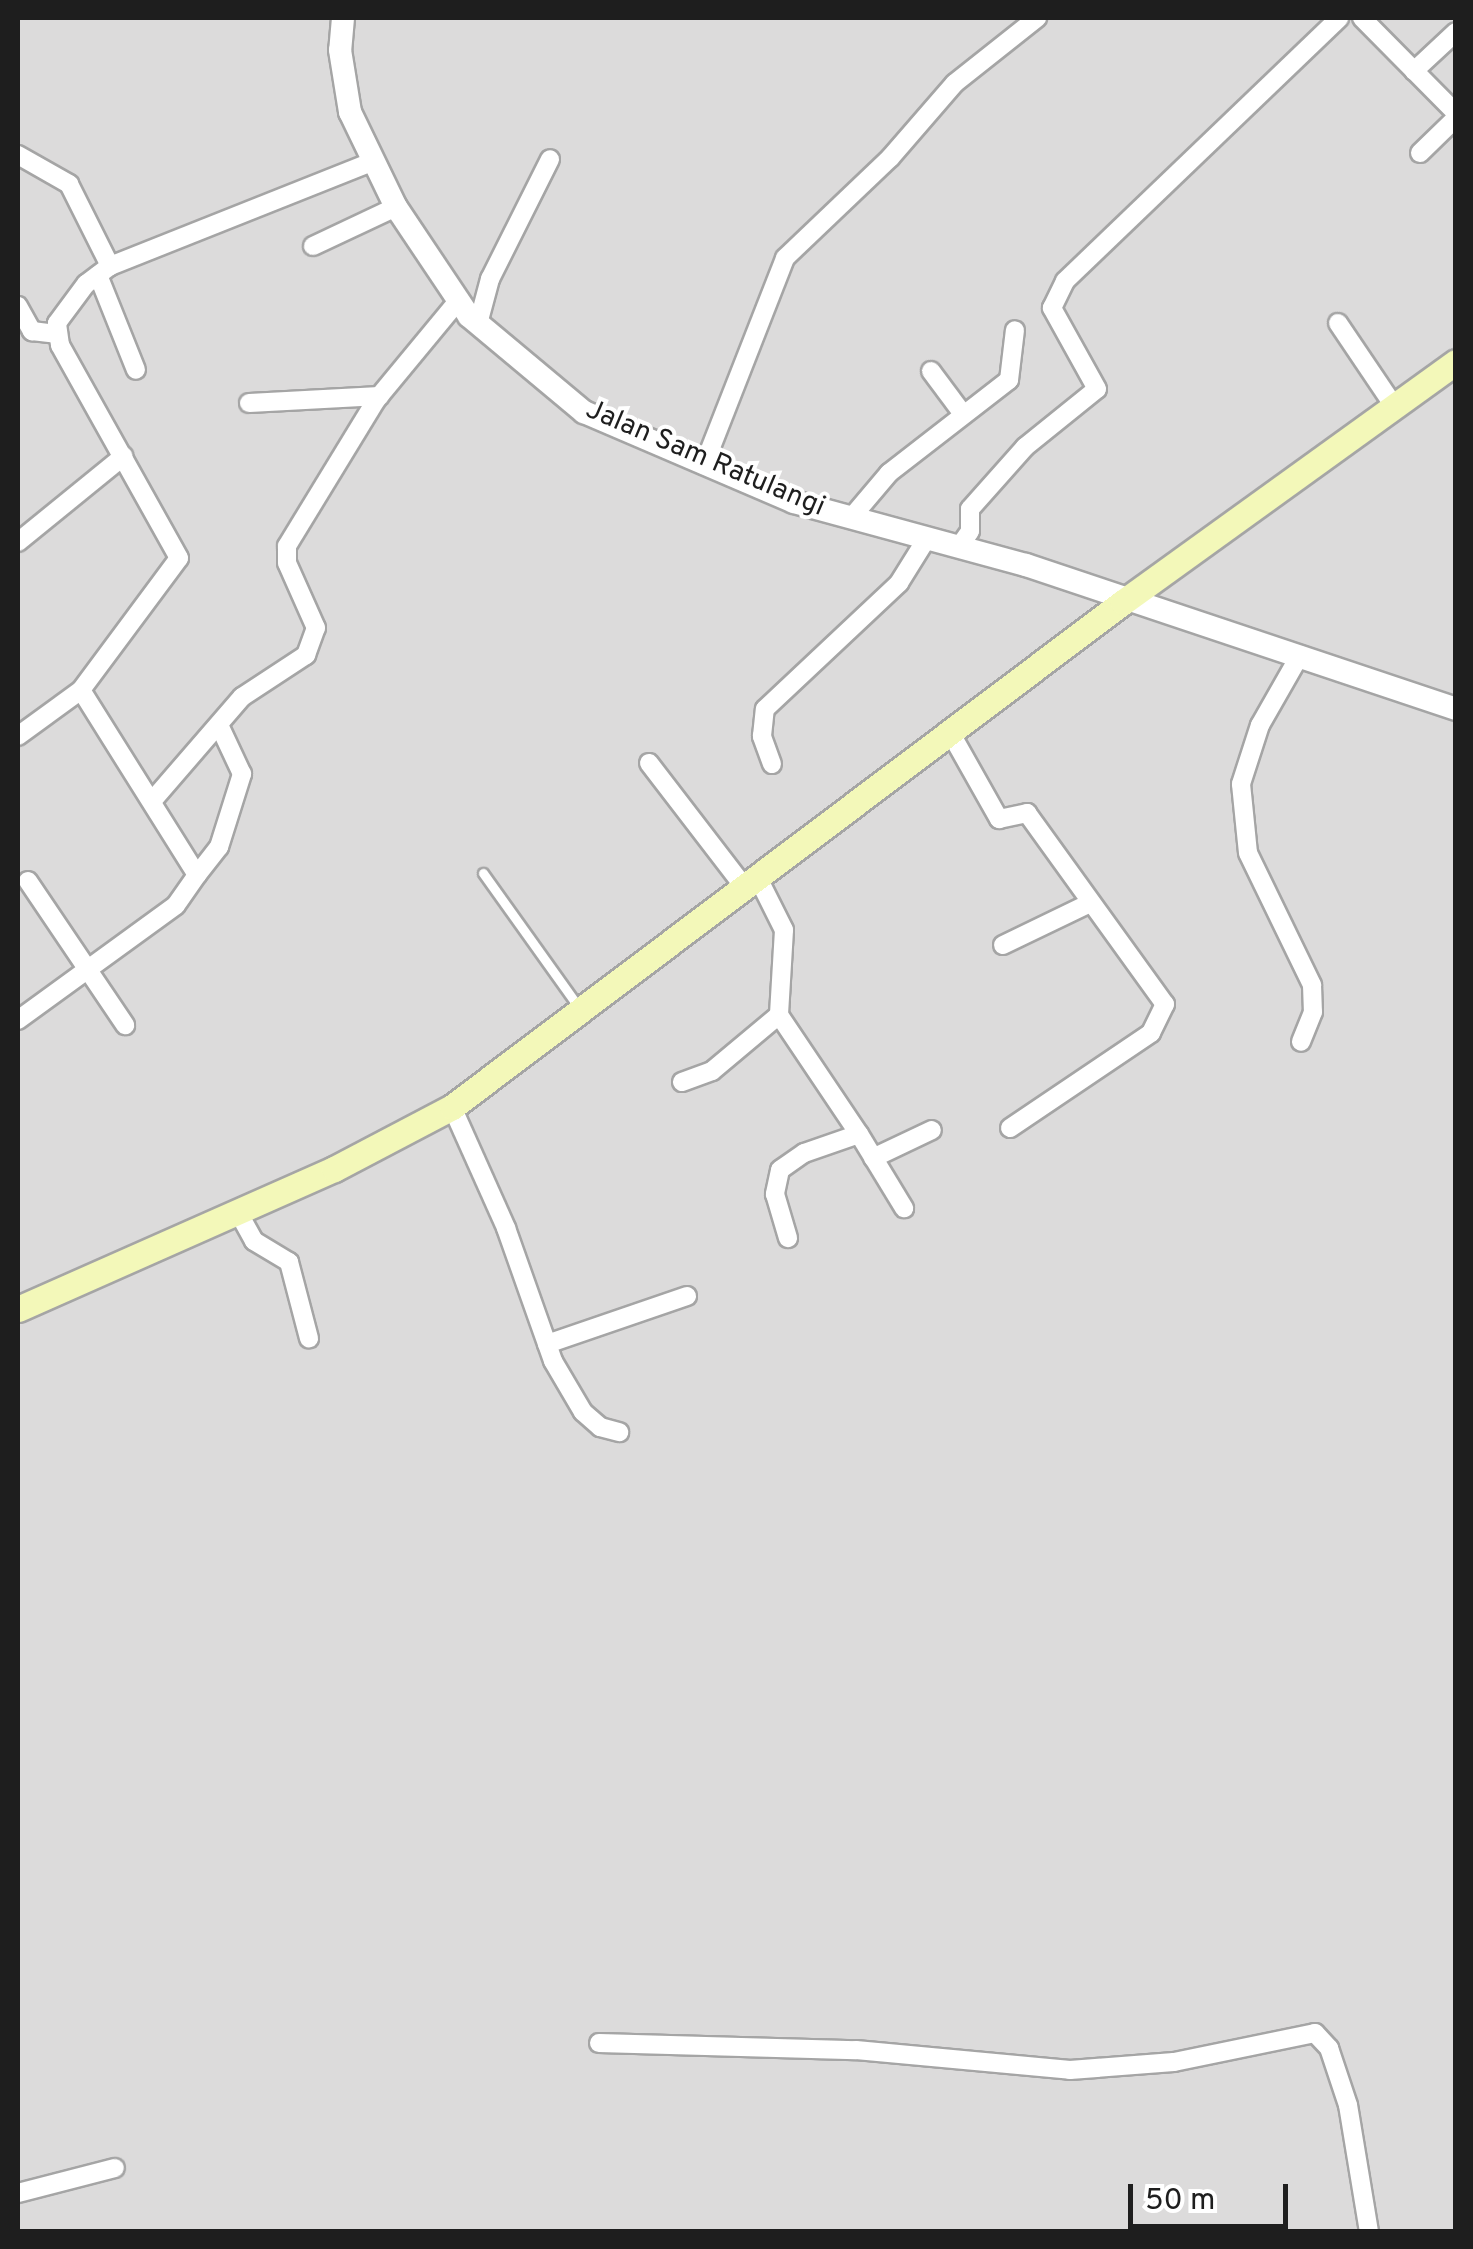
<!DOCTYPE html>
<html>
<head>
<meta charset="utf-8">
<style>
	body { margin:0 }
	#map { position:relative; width:1473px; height:2249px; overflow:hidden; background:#efebe4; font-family:Overpass,sans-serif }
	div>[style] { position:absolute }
	.residential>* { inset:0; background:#dcdbdb }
	.roads { filter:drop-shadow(2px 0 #a5a5a5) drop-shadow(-2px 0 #a5a5a5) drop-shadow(0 2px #a5a5a5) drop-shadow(0 -2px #a5a5a5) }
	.service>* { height:9px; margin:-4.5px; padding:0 4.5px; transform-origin:4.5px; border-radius:4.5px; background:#fff }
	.minor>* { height:18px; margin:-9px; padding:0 9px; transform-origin:9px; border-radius:9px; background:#fff }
	.tertiary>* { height:22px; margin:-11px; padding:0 11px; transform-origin:11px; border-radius:11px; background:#fff }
	.secondary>* { height:25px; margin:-12.5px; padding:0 12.5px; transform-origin:12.5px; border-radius:12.5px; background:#f3f8b9 }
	span { translate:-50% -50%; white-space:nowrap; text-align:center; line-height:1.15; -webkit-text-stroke:8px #fff; paint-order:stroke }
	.street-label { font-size:28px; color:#1e1e1e }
	.frame { position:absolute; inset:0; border:20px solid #1e1e1e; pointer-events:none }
	.scale { position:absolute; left:1128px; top:2184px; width:160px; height:45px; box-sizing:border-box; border:5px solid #1e1e1e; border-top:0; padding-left:12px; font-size:30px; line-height:35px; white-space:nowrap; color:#1e1e1e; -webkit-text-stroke:8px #fff; paint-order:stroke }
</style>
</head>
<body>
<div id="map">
	<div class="residential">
		<i style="clip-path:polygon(18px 18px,1455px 18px,1455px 2231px,18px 2231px)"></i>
	</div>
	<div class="roads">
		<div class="service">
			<i style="left:483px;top:873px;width:167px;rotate:54.5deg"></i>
		</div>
		<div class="minor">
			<i style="left:1362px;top:18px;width:134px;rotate:45.3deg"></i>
			<i style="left:1414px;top:71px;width:57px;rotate:-42.9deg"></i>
			<i style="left:1420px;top:153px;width:50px;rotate:-44.2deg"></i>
			<i style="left:18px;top:155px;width:59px;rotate:29.6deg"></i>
			<i style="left:69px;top:184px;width:92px;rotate:63.4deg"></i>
			<i style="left:313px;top:246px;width:92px;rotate:-25.2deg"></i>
			<i style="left:98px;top:275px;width:102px;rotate:68.2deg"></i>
			<i style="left:18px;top:306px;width:29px;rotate:61deg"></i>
			<i style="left:32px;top:331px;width:24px;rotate:7deg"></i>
			<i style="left:1338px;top:323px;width:100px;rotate:56deg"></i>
			<i style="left:478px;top:324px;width:47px;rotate:-75.1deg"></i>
			<i style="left:490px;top:279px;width:134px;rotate:-63.4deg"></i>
			<i style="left:931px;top:371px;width:54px;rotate:53.3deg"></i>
			<i style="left:249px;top:403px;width:131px;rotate:-3.1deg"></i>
			<i style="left:704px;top:465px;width:222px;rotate:-68.6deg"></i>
			<i style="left:785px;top:258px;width:145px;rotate:-43.6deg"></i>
			<i style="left:890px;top:158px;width:99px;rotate:-49.1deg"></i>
			<i style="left:955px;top:83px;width:105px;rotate:-38.4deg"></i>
			<i style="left:851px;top:518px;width:59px;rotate:-49.8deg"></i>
			<i style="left:889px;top:473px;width:152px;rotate:-37.8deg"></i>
			<i style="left:1009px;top:380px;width:50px;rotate:-83.2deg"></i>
			<i style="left:18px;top:542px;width:136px;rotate:-39.1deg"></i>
			<i style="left:959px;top:547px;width:19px;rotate:-55deg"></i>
			<i style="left:970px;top:531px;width:22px;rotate:-90deg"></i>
			<i style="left:970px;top:509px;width:83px;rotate:-48.4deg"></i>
			<i style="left:1025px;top:447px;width:92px;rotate:-38.9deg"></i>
			<i style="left:1097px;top:389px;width:93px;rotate:-119.1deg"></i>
			<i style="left:1052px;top:308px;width:30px;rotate:-64deg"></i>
			<i style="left:1065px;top:281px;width:380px;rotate:-43.8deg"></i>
			<i style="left:1300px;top:655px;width:81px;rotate:119.7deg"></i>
			<i style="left:1260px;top:725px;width:62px;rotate:107.9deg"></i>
			<i style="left:1241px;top:784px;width:69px;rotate:84.2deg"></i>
			<i style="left:1248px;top:853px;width:147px;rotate:64.1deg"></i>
			<i style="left:1312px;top:985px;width:27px;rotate:88deg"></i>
			<i style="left:1313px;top:1012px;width:32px;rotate:112deg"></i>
			<i style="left:950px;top:732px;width:100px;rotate:60.6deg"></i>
			<i style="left:999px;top:819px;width:29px;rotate:-12deg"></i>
			<i style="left:1027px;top:813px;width:236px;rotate:54.2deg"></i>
			<i style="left:1165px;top:1004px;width:32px;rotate:116deg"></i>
			<i style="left:1151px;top:1033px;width:170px;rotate:146deg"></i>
			<i style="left:18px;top:736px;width:78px;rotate:-36.1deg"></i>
			<i style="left:649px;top:763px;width:158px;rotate:52.5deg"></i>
			<i style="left:772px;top:764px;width:30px;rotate:-110deg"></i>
			<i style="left:762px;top:736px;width:27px;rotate:-84deg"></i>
			<i style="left:765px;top:709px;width:184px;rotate:-43.2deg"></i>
			<i style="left:899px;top:583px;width:53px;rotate:-58.1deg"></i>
			<i style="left:153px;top:800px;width:136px;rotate:-49.2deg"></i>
			<i style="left:242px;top:697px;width:77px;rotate:-33.3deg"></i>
			<i style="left:306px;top:655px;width:29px;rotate:-70deg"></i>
			<i style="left:316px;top:628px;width:71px;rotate:-114deg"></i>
			<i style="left:287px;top:563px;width:17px;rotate:-90deg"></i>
			<i style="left:287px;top:546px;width:171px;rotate:-58.6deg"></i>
			<i style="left:376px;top:400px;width:127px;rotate:-50.4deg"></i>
			<i style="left:197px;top:875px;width:36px;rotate:-52deg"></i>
			<i style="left:219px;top:847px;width:77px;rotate:-72.5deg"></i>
			<i style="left:242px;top:774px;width:54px;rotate:-115.1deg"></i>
			<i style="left:758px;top:878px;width:58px;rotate:63.4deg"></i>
			<i style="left:784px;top:930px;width:85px;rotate:93.4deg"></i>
			<i style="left:779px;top:1015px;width:143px;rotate:56.1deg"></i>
			<i style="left:859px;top:1134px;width:58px;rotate:160.9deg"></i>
			<i style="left:804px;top:1153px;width:29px;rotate:145deg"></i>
			<i style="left:780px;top:1170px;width:25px;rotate:102deg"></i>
			<i style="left:775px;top:1194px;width:46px;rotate:73.5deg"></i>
			<i style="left:28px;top:881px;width:174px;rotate:56deg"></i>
			<i style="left:1003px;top:945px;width:97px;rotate:-25.8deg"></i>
			<i style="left:18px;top:1020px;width:195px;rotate:-36deg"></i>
			<i style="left:176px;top:905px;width:37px;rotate:-55deg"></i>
			<i style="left:197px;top:875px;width:218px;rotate:-122.1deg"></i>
			<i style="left:81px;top:690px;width:164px;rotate:-53.4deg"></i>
			<i style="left:179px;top:558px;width:244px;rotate:-119.2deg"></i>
			<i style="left:60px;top:345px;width:22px;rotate:-98deg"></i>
			<i style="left:57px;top:323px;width:49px;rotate:-53.4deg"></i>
			<i style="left:86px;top:284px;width:30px;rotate:-37deg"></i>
			<i style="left:110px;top:266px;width:281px;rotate:-21.7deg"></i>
			<i style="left:682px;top:1082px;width:32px;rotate:-20deg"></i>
			<i style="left:712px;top:1071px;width:87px;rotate:-39.9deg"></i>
			<i style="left:452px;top:1107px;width:133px;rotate:65.9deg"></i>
			<i style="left:506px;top:1228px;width:141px;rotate:70.5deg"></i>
			<i style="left:553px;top:1361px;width:59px;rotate:59.5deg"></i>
			<i style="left:583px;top:1412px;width:23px;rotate:41deg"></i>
			<i style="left:600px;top:1427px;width:20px;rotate:15deg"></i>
			<i style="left:859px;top:1134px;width:87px;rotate:58.7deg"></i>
			<i style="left:873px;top:1158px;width:65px;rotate:-25.4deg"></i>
			<i style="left:238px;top:1212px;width:33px;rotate:61deg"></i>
			<i style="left:254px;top:1241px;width:41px;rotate:31deg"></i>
			<i style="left:289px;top:1262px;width:79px;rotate:75.3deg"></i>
			<i style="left:547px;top:1344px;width:148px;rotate:-18.9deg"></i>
			<i style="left:599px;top:2043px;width:257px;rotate:1.6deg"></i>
			<i style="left:856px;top:2050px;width:215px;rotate:5.3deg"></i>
			<i style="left:1070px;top:2070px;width:104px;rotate:-4.4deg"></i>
			<i style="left:1174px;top:2062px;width:144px;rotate:-11.6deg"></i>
			<i style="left:1315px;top:2033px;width:21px;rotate:47deg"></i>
			<i style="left:1329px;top:2048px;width:60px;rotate:71.6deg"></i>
			<i style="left:1348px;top:2105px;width:129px;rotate:80.6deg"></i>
			<i style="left:18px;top:2193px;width:100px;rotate:-14.5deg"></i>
		</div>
		<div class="tertiary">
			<i style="left:343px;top:18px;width:32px;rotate:95deg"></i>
			<i style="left:340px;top:50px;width:63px;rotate:80.8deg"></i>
			<i style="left:350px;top:112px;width:106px;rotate:64.2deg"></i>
			<i style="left:396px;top:207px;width:131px;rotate:56.2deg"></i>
			<i style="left:469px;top:316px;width:150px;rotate:39.9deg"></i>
			<i style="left:584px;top:412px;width:228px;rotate:23.2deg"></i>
			<i style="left:794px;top:502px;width:240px;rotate:15.2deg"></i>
			<i style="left:1026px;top:565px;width:453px;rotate:18.5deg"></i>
		</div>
		<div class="secondary">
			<i style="left:18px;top:1309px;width:346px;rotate:-23.9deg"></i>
			<i style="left:334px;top:1169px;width:133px;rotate:-27.7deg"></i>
			<i style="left:452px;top:1107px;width:840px;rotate:-36.97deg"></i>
			<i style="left:1123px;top:602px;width:410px;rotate:-35.8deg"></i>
		</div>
	</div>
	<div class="street-label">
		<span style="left:705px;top:459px;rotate:23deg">Jalan Sam Ratulangi</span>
	</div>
	<div class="frame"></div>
	<div class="scale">50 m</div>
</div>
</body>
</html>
